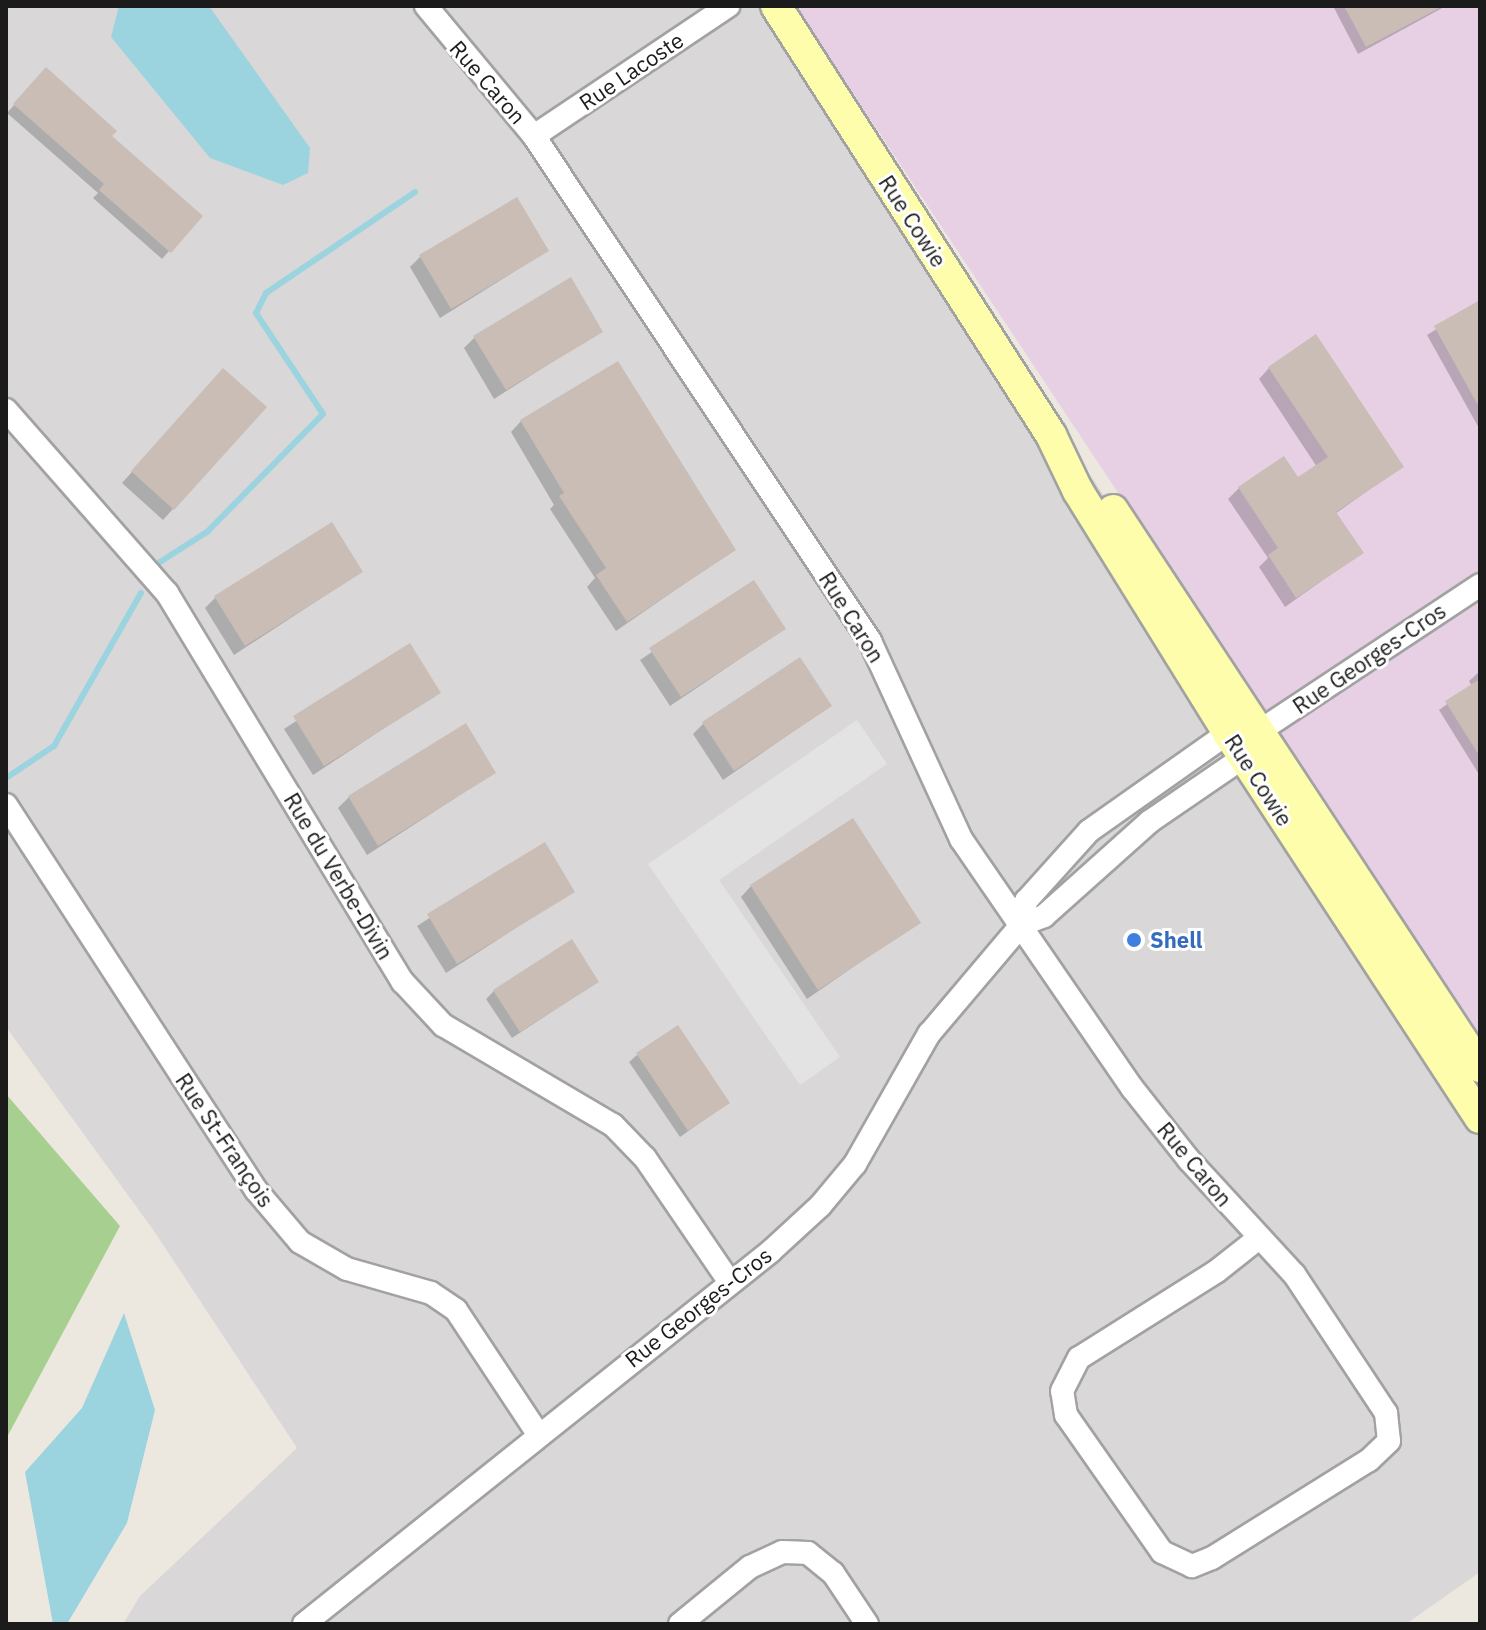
<!DOCTYPE html>
<html>
<head>
<meta charset="utf-8">
<style>
	body { margin:0 }
	#map { position:relative; width:1486px; height:1630px; overflow:hidden; background:#ede8df; font-family:"IBM Plex Sans",sans-serif }
	div>[style] { position:absolute }
	.residential>* { inset:0; background:#d9d7d8 }
	.industrial>* { inset:0; background:#e7d0e4 }
	.forest>* { inset:0; background:#a7d090 }
	.parking>* { inset:0; background:#e3e3e3 }
	.water>* { inset:0; background:#9bd4df }
	.shadow>* { inset:0; background:#0003 }
	.stream>* { height:6px; margin:-3px; padding:0 3px; transform-origin:3px; border-radius:3px; background:#9bd4df }
	.building>* { inset:0; background:#c9bdb5 }
	.roads { filter:drop-shadow(2px 0 #a2a2a2) drop-shadow(-2px 0 #a2a2a2) drop-shadow(0 2px #a2a2a2) drop-shadow(0 -2px #a2a2a2) }
	.street>* { height:22px; margin:-11px; padding:0 11px; transform-origin:11px; border-radius:11px; background:#fff }
	.secondary>* { height:30px; margin:-15px; padding:0 15px; transform-origin:15px; border-radius:15px; background:#fefdac }
	.dots>* { width:22px; height:22px; translate:-50% -50%; box-sizing:border-box; border:4px solid #fff; border-radius:50% }
	span { translate:-50% -50%; white-space:nowrap; text-align:center; line-height:1.15; -webkit-text-stroke:6px #fff; paint-order:stroke }
	.street-label { font-size:22px; color:#1b1b1b }
	.shop-label { font-size:22px; color:#366cbe; font-weight:700 }
	.left { translate:0 -50%; text-align:left }
	.frame { position:absolute; inset:0; border:8px solid #1b1b1b; pointer-events:none }
</style>
</head>
<body>
<div id="map">
	<div class="residential">
		<i style="clip-path:polygon(6px 6px,776px 6px,1051px 435px,1093px 479px,1480px 1067px,1480px 1572px,1406px 1624px,123px 1624px,140px 1596px,297px 1448px,154px 1231px,6px 1027px)"></i>
	</div>
	<div class="industrial">
		<i style="clip-path:polygon(795px 6px,1480px 6px,1480px 1038px)"></i>
	</div>
	<div class="forest">
		<i style="clip-path:polygon(6px 1094px,120px 1226px,6px 1439px)"></i>
	</div>
	<div class="parking">
		<i style="clip-path:polygon(857px 720px,887px 764px,719px 880px,840px 1057px,800px 1085px,648px 864px)"></i>
	</div>
	<div class="water">
		<i style="clip-path:polygon(119px 6px,209px 6px,310px 148px,308px 173px,283px 185px,210px 158px,111px 37px)"></i>
		<i style="clip-path:polygon(124px 1313px,155px 1410px,127px 1523px,67px 1624px,53px 1624px,25px 1472px,82px 1408px)"></i>
	</div>
	<div class="shadow">
		<i style="clip-path:polygon(1333px 6px,1446px 6px,1358px 54px)"></i>
		<i style="clip-path:polygon(38px 78px,200px 216px,162px 259px,93px 198px,98px 193px,7px 113px)"></i>
		<i style="clip-path:polygon(547px 251px,440px 318px,410px 267px,420px 257px)"></i>
		<i style="clip-path:polygon(1480px 302px,1480px 430px,1427px 335px)"></i>
		<i style="clip-path:polygon(601px 331px,494px 399px,464px 348px,475px 337px)"></i>
		<i style="clip-path:polygon(1269px 368px,1401px 467px,1335px 514px,1361px 553px,1285px 607px,1259px 567px,1268px 558px,1228px 499px,1239px 488px,1298px 480px,1317px 467px,1259px 379px)"></i>
		<i style="clip-path:polygon(213px 381px,173px 509px,163px 520px,122px 483px)"></i>
		<i style="clip-path:polygon(521px 421px,733px 550px,616px 631px,587px 587px,595px 578px,550px 509px,554px 505px,511px 432px)"></i>
		<i style="clip-path:polygon(361px 572px,234px 655px,205px 608px,216px 597px)"></i>
		<i style="clip-path:polygon(754px 583px,784px 629px,670px 706px,640px 660px)"></i>
		<i style="clip-path:polygon(410px 646px,439px 692px,313px 775px,284px 729px)"></i>
		<i style="clip-path:polygon(1480px 671px,1480px 776px,1439px 710px,1472px 686px,1469px 681px)"></i>
		<i style="clip-path:polygon(830px 706px,723px 780px,693px 734px,703px 724px)"></i>
		<i style="clip-path:polygon(494px 773px,367px 855px,338px 808px,349px 797px)"></i>
		<i style="clip-path:polygon(544px 844px,573px 891px,446px 973px,417px 926px)"></i>
		<i style="clip-path:polygon(751px 886px,918px 922px,807px 999px,741px 897px)"></i>
		<i style="clip-path:polygon(597px 982px,512px 1038px,486px 999px,494px 991px)"></i>
		<i style="clip-path:polygon(637px 1055px,728px 1103px,680px 1137px,629px 1062px)"></i>
	</div>
	<div class="stream">
		<i style="left:160px;top:562px;width:56px;rotate:-32.6deg"></i>
		<i style="left:207px;top:532px;width:165px;rotate:-45.5deg"></i>
		<i style="left:323px;top:414px;width:121px;rotate:-123.6deg"></i>
		<i style="left:256px;top:313px;width:22px;rotate:-63deg"></i>
		<i style="left:266px;top:293px;width:180px;rotate:-34.1deg"></i>
		<i style="left:6px;top:778px;width:58px;rotate:-33.7deg"></i>
		<i style="left:54px;top:746px;width:176px;rotate:-60.4deg"></i>
	</div>
	<div class="building">
		<i style="clip-path:polygon(1344px 6px,1443px 6px,1366px 47px)"></i>
		<i style="clip-path:polygon(46px 67px,117px 131px,112px 136px,203px 216px,171px 253px,99px 190px,104px 184px,13px 104px)"></i>
		<i style="clip-path:polygon(517px 197px,549px 251px,451px 309px,419px 255px)"></i>
		<i style="clip-path:polygon(571px 277px,603px 332px,506px 390px,473px 336px)"></i>
		<i style="clip-path:polygon(1480px 300px,1480px 409px,1434px 326px)"></i>
		<i style="clip-path:polygon(1316px 334px,1404px 467px,1336px 512px,1364px 553px,1296px 598px,1268px 555px,1278px 548px,1238px 487px,1284px 456px,1298px 477px,1328px 457px,1268px 367px)"></i>
		<i style="clip-path:polygon(618px 361px,736px 550px,627px 622px,596px 575px,606px 568px,559px 496px,564px 493px,520px 420px)"></i>
		<i style="clip-path:polygon(223px 368px,267px 407px,174px 510px,131px 471px)"></i>
		<i style="clip-path:polygon(332px 522px,363px 572px,245px 646px,214px 596px)"></i>
		<i style="clip-path:polygon(754px 580px,786px 629px,681px 697px,649px 648px)"></i>
		<i style="clip-path:polygon(410px 643px,441px 693px,324px 766px,293px 716px)"></i>
		<i style="clip-path:polygon(800px 657px,832px 706px,734px 771px,702px 722px)"></i>
		<i style="clip-path:polygon(1480px 679px,1480px 757px,1445px 701px)"></i>
		<i style="clip-path:polygon(466px 723px,496px 773px,378px 846px,348px 796px)"></i>
		<i style="clip-path:polygon(853px 818px,921px 923px,818px 990px,750px 885px)"></i>
		<i style="clip-path:polygon(545px 842px,575px 892px,457px 964px,427px 914px)"></i>
		<i style="clip-path:polygon(572px 939px,599px 982px,520px 1032px,493px 990px)"></i>
		<i style="clip-path:polygon(678px 1025px,730px 1103px,688px 1131px,636px 1053px)"></i>
	</div>
	<div class="roads">
		<div class="street">
			<i style="left:426px;top:6px;width:169px;rotate:50.3deg"></i>
			<i style="left:534px;top:136px;width:607px;rotate:56.36deg"></i>
			<i style="left:870px;top:641px;width:218px;rotate:65.3deg"></i>
			<i style="left:961px;top:839px;width:303px;rotate:55.5deg"></i>
			<i style="left:1133px;top:1089px;width:90px;rotate:51.7deg"></i>
			<i style="left:1189px;top:1160px;width:155px;rotate:47.4deg"></i>
			<i style="left:1294px;top:1274px;width:167px;rotate:56.5deg"></i>
			<i style="left:1386px;top:1413px;width:28px;rotate:84deg"></i>
			<i style="left:1389px;top:1441px;width:28px;rotate:136deg"></i>
			<i style="left:1369px;top:1460px;width:185px;rotate:148deg"></i>
			<i style="left:1212px;top:1558px;width:22px;rotate:158deg"></i>
			<i style="left:1192px;top:1566px;width:33px;rotate:-155deg"></i>
			<i style="left:1162px;top:1552px;width:167px;rotate:-125deg"></i>
			<i style="left:1066px;top:1415px;width:24px;rotate:-99deg"></i>
			<i style="left:1062px;top:1391px;width:37px;rotate:-63deg"></i>
			<i style="left:1079px;top:1358px;width:163px;rotate:-32.2deg"></i>
			<i style="left:1217px;top:1271px;width:53px;rotate:-38.2deg"></i>
			<i style="left:534px;top:136px;width:234px;rotate:-33.8deg"></i>
			<i style="left:6px;top:410px;width:244px;rotate:48.7deg"></i>
			<i style="left:167px;top:593px;width:455px;rotate:58.8deg"></i>
			<i style="left:403px;top:982px;width:59px;rotate:47.1deg"></i>
			<i style="left:443px;top:1025px;width:197px;rotate:30.5deg"></i>
			<i style="left:613px;top:1125px;width:46px;rotate:45.9deg"></i>
			<i style="left:645px;top:1158px;width:149px;rotate:55.7deg"></i>
			<i style="left:6px;top:805px;width:459px;rotate:57deg"></i>
			<i style="left:256px;top:1190px;width:68px;rotate:49.8deg"></i>
			<i style="left:300px;top:1242px;width:54px;rotate:29.9deg"></i>
			<i style="left:347px;top:1269px;width:87px;rotate:15.9deg"></i>
			<i style="left:431px;top:1293px;width:30px;rotate:34deg"></i>
			<i style="left:456px;top:1310px;width:149px;rotate:56.5deg"></i>
			<i style="left:1021px;top:925px;width:25px;rotate:-78deg"></i>
			<i style="left:1026px;top:901px;width:94px;rotate:-48deg"></i>
			<i style="left:1089px;top:831px;width:170px;rotate:-35.2deg"></i>
			<i style="left:1228px;top:733px;width:13px"></i>
			<i style="left:304px;top:1624px;width:598px;rotate:-38.61deg"></i>
			<i style="left:771px;top:1251px;width:67px;rotate:-42.6deg"></i>
			<i style="left:820px;top:1206px;width:55px;rotate:-50.2deg"></i>
			<i style="left:855px;top:1164px;width:150px;rotate:-60.4deg"></i>
			<i style="left:929px;top:1034px;width:143px;rotate:-49.8deg"></i>
			<i style="left:1021px;top:925px;width:25px;rotate:-21deg"></i>
			<i style="left:1044px;top:916px;width:141px;rotate:-41.8deg"></i>
			<i style="left:1149px;top:822px;width:115px;rotate:-34.4deg"></i>
			<i style="left:1244px;top:757px;width:29px;rotate:-61deg"></i>
			<i style="left:1258px;top:732px;width:266px;rotate:-33.5deg"></i>
			<i style="left:680px;top:1624px;width:90px;rotate:-39.2deg"></i>
			<i style="left:750px;top:1567px;width:35px;rotate:-25deg"></i>
			<i style="left:782px;top:1552px;width:26px;rotate:2deg"></i>
			<i style="left:808px;top:1553px;width:32px;rotate:39deg"></i>
			<i style="left:833px;top:1573px;width:61px;rotate:56.3deg"></i>
		</div>
		<div class="secondary">
			<i style="left:776px;top:6px;width:510px;rotate:57.34deg"></i>
			<i style="left:1051px;top:435px;width:62px;rotate:64.3deg"></i>
			<i style="left:1078px;top:491px;width:285px;rotate:58.2deg"></i>
			<i style="left:1228px;top:733px;width:460px;rotate:56.8deg"></i>
			<i style="left:1113px;top:510px;width:667px;rotate:56.62deg"></i>
		</div>
	</div>
	<div class="dots">
		<i style="left:1134px;top:940px;background:#3f7fe0"></i>
	</div>
	<div class="street-label">
		<span style="left:631px;top:71px;rotate:-34deg">Rue Lacoste</span>
		<span style="left:488px;top:82px;rotate:49deg">Rue Caron</span>
		<span style="left:913px;top:221px;rotate:57deg">Rue Cowie</span>
		<span style="left:852px;top:617px;rotate:58deg">Rue Caron</span>
		<span style="left:1369px;top:658px;rotate:-34deg">Rue Georges-Cros</span>
		<span style="left:1259px;top:780px;rotate:57deg">Rue Cowie</span>
		<span style="left:339px;top:876px;rotate:59deg">Rue du Verbe-Divin</span>
		<span style="left:225px;top:1140px;rotate:56deg">Rue St-François</span>
		<span style="left:1195px;top:1164px;rotate:50deg">Rue Caron</span>
		<span style="left:698px;top:1307px;rotate:-38deg">Rue Georges-Cros</span>
	</div>
	<div class="shop-label">
		<span class="left" style="left:1150px;top:940px">Shell</span>
	</div>
	<div class="frame"></div>
</div>
</body>
</html>
